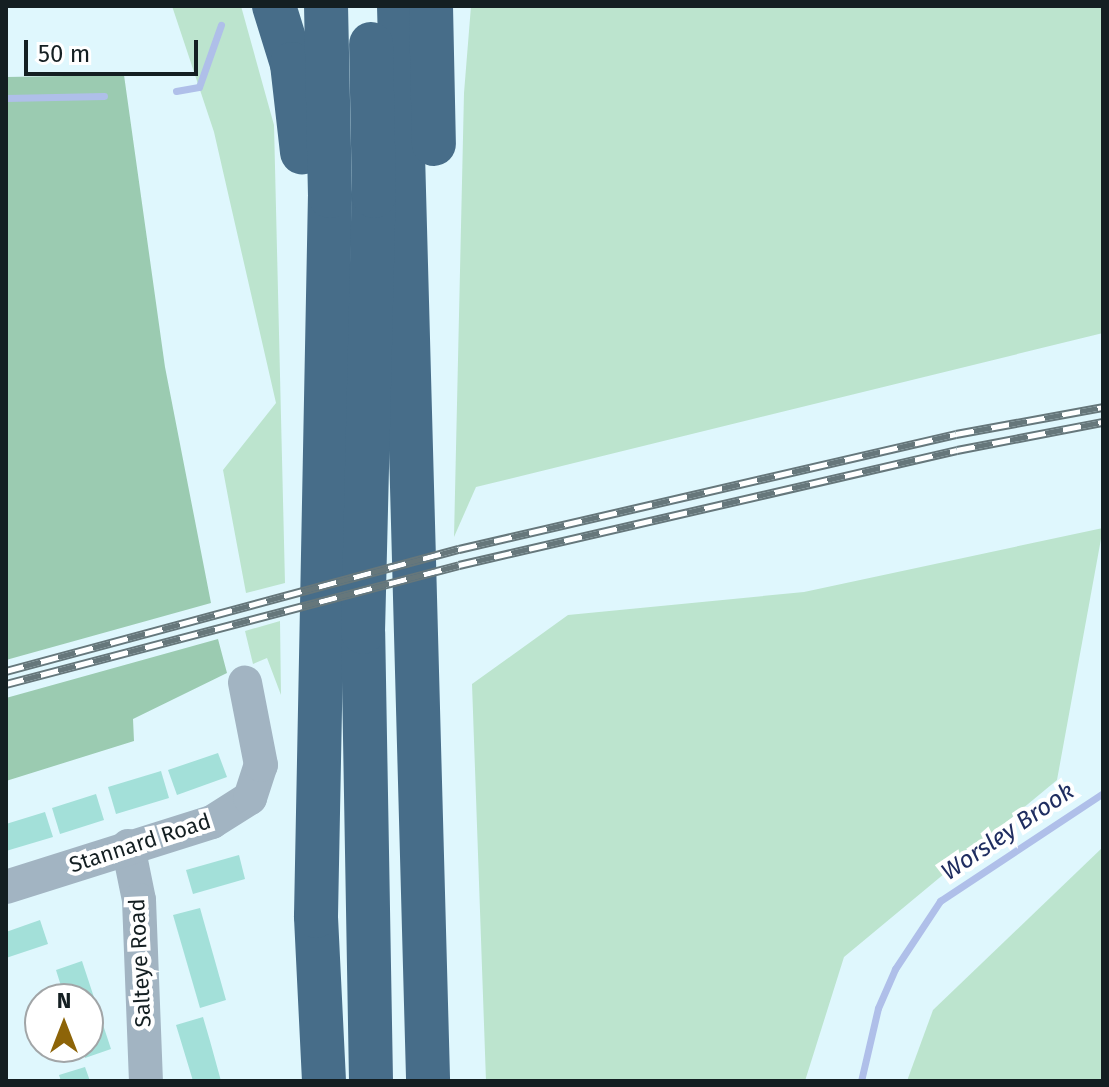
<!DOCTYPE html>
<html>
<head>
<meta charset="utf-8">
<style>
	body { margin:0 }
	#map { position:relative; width:1109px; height:1087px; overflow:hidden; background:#dff7fd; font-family:"Fira Sans",sans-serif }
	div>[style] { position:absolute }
	.green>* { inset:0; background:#bce4ce }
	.forest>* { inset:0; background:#9bcbb1 }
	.stream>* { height:7px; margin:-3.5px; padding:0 3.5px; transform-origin:3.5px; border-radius:3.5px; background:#afbfe9 }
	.building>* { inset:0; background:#a3e0d9 }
	.minor>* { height:34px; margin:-17px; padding:0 17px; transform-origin:17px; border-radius:17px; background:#a2b4c2 }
	.highway>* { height:44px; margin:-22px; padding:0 22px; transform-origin:22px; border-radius:22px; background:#476d89 }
	.rail>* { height:9px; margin-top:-4.5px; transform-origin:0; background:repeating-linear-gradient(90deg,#fff 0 18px,#66777b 0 36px); box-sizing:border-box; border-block:2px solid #66777b }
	span { translate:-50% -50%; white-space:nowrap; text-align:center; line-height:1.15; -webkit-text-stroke:8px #fff; paint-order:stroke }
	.street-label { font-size:22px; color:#141f22 }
	.water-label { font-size:24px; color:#1f2d60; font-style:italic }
	.frame { position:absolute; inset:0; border:8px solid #141f22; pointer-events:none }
	.north { position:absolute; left:24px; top:983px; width:80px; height:80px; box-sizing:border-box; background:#fff; border:2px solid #a1a5a7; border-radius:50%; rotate:0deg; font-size:22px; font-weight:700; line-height:32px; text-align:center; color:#141f22 }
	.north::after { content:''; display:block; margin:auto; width:28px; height:36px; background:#8d6408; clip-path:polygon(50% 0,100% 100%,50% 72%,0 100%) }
	.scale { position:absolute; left:24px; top:40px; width:174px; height:36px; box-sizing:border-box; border:4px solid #141f22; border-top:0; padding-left:10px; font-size:24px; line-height:28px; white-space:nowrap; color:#141f22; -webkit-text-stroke:6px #fff; paint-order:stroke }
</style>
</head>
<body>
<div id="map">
	<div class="green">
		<i style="clip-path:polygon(172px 6px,241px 6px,274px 125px,285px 583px,246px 593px,223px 470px,276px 403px,214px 132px)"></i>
		<i style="clip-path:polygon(471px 6px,1103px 6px,1103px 333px,476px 487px,454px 537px,464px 93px)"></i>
		<i style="clip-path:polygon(1103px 528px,1057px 780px,844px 957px,805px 1081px,486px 1081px,472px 684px,568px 615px,804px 592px)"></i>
		<i style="clip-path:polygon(280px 621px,281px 695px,267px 658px,253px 664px,245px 631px)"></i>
		<i style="clip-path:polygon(1103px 847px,1103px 1081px,907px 1081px,933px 1010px)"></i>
	</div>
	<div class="forest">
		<i style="clip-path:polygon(124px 75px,165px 367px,211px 603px,6px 660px,6px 77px)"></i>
		<i style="clip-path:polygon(218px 639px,227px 673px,133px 719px,134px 741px,6px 781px,6px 698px)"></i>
	</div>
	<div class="stream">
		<i style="left:176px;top:91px;width:23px;rotate:-10deg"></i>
		<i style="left:199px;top:87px;width:66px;rotate:-70.5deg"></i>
		<i style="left:6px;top:98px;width:98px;rotate:-1.2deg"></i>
		<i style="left:861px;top:1081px;width:75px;rotate:-76.9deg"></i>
		<i style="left:878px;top:1008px;width:43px;rotate:-66.4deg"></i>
		<i style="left:895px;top:969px;width:82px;rotate:-56.5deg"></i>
		<i style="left:940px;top:901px;width:196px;rotate:-33.5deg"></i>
	</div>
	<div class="building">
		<i style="clip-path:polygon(218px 753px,227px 777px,177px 795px,168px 770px)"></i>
		<i style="clip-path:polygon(161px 771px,169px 798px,116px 814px,108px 787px)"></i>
		<i style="clip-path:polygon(96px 794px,104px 820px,60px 834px,52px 808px)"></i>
		<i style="clip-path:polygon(45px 812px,53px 837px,6px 851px,6px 824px)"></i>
		<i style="clip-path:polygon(239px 855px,245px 879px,193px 894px,186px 870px)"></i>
		<i style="clip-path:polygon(200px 908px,226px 1000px,200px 1008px,173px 915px)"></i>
		<i style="clip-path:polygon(40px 920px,48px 944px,6px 958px,6px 932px)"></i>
		<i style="clip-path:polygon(82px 961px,111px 1049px,85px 1058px,81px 1047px,88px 1047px,88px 999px,65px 999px,56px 970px)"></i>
		<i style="clip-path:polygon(203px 1017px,210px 1041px,221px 1081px,193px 1081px,183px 1048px,176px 1025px)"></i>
		<i style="clip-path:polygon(85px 1067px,90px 1081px,61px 1081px,59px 1075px)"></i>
	</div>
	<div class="minor">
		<i style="left:128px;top:846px;width:55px;rotate:78.5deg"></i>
		<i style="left:139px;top:900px;width:181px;rotate:87.8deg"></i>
		<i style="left:6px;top:887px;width:216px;rotate:-17.5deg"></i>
		<i style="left:212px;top:822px;width:45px;rotate:-32.3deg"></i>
		<i style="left:250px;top:798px;width:35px;rotate:-72deg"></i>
		<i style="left:261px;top:765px;width:84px;rotate:-101deg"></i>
	</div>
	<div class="highway">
		<i style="left:274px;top:6px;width:61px;rotate:72.8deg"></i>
		<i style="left:292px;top:64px;width:89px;rotate:83.5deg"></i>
		<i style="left:399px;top:6px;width:1075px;rotate:88.45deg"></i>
		<i style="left:431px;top:6px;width:138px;rotate:88.8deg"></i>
		<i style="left:324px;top:1081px;width:165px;rotate:-92.8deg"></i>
		<i style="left:316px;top:916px;width:720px;rotate:-88.89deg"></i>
		<i style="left:330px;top:196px;width:190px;rotate:-91.2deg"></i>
		<i style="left:371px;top:1081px;width:449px;rotate:-91deg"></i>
		<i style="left:363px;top:632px;width:436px;rotate:-88.6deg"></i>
		<i style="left:374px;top:196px;width:152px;rotate:-91.1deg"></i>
	</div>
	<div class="rail">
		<i style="left:6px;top:671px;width:469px;rotate:-15.1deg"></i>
		<i style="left:459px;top:549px;width:510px;rotate:-13.03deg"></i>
		<i style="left:956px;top:434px;width:149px;rotate:-10.4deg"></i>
		<i style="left:6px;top:684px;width:468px;rotate:-14.7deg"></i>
		<i style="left:459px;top:565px;width:511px;rotate:-13deg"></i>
		<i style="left:957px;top:450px;width:149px;rotate:-10.9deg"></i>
	</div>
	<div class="street-label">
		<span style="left:140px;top:843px;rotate:-18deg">Stannard Road</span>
		<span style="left:140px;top:963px;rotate:-93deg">Salteye Road</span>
	</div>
	<div class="water-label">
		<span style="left:1008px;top:832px;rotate:-34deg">Worsley Brook</span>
	</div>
	<div class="frame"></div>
	<div class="north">N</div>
	<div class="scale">50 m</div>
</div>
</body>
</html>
